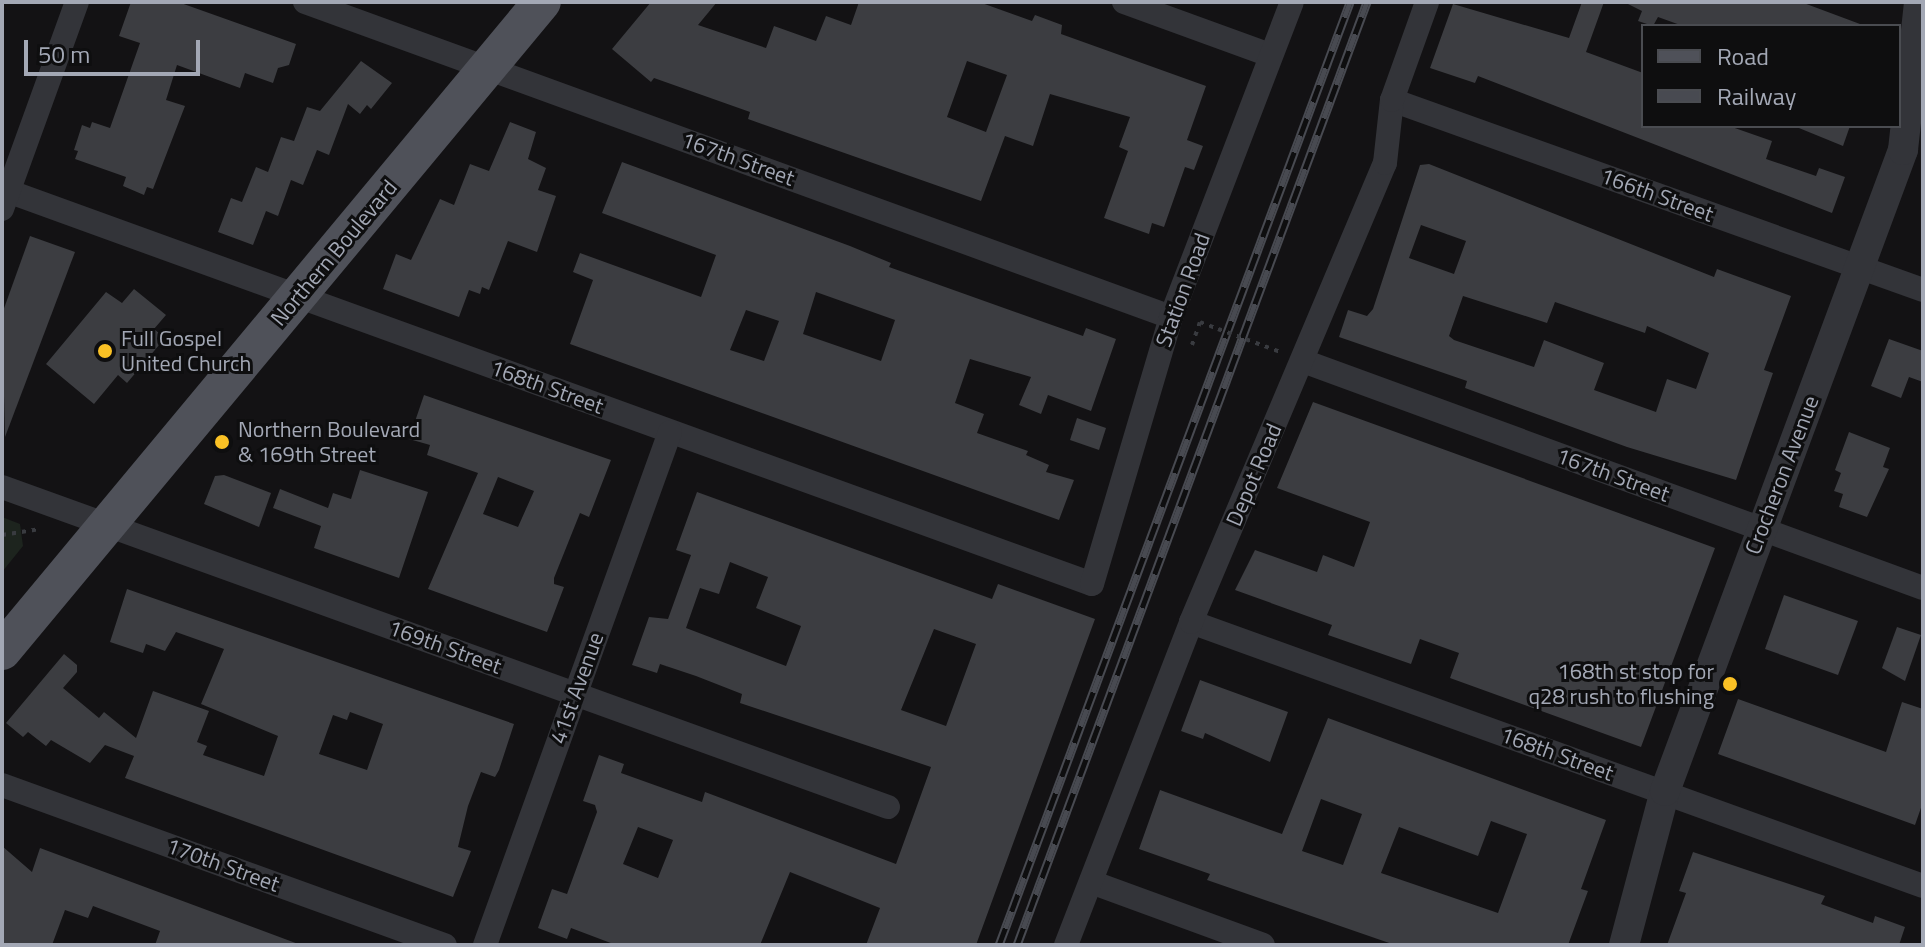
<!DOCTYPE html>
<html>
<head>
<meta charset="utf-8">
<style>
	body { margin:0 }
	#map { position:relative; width:1925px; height:947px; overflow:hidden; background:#131214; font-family:"Titillium Web",sans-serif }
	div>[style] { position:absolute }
	.green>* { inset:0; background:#1d241e }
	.building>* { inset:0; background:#3c3d41 }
	.path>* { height:4px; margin-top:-2px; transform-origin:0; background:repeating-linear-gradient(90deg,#393b40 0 4px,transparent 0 10px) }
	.minor>* { height:24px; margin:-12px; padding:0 12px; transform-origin:12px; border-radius:12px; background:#333439 }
	.tertiary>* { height:30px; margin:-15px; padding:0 15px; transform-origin:15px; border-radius:15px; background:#333439 }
	.primary>* { height:38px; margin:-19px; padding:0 19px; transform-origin:19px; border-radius:19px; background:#4f5159 }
	.rail>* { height:9px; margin-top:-4.5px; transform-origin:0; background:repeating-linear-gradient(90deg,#0e0e0f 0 18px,#484a51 0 36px); box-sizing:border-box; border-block:2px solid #484a51 }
	.path-bridge>* { height:4px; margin-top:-2px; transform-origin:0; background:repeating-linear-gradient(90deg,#393b40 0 4px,transparent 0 10px) }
	.dots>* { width:22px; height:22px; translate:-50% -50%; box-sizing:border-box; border:4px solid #0e0e0f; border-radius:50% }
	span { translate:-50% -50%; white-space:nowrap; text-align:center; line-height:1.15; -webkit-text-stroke:6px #0e0e0f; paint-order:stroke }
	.street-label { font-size:22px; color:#a3a8b5 }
	.poi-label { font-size:22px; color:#a3a8b5 }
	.left { translate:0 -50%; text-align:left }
	.right { translate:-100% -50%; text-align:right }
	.frame { position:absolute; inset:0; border:4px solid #a3a8b5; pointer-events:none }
	.legend { position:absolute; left:1641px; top:24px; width:260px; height:104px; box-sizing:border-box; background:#0e0e0f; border:2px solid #4a4c51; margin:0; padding:10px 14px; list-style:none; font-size:24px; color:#a3a8b5 }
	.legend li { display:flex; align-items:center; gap:16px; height:40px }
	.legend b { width:40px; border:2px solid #4a4c51 }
	.scale { position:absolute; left:24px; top:40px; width:176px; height:36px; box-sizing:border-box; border:4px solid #a3a8b5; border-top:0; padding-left:10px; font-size:24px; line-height:28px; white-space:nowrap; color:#a3a8b5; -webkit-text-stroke:6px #0e0e0f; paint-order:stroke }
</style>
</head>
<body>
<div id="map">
	<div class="green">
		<i style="clip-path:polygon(2px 517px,20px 524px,23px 546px,2px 572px)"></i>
	</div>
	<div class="building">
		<i style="clip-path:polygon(131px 2px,178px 2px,296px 44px,289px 65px,278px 68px,273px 83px,245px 73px,240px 88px,177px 65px,166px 100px,185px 106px,153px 189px,147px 187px,144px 195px,123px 186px,126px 177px,75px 159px,78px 151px,74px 150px,82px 125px,90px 128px,92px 122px,110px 128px,140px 43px,119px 36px)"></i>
		<i style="clip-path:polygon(evenodd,651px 2px,717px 2px,698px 25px,766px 48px,774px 26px,816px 41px,826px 16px,851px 25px,859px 2px,979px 2px,1032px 21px,1035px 15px,1062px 25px,1061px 34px,1206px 86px,1187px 140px,1203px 146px,1194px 170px,1185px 167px,1164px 227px,1152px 223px,1149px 234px,1104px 218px,1128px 151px,1119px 147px,1130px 117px,1050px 94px,1033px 146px,1005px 136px,981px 201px,748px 119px,750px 112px,654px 78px,651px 82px,612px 49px,651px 2px,967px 61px,1007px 75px,986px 132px,947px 117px,967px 61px)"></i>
		<i style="clip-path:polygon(1582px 2px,1604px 2px,1586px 52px,1643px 73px,1643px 126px,1729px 126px,1772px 141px,1766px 159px,1816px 176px,1819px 168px,1845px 177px,1832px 213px,1478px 76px,1475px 83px,1430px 68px,1453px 4px,1569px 38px)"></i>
		<i style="clip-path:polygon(1624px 2px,1801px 2px,1860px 24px,1683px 26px,1658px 17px,1653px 26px,1638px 21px,1642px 11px)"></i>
		<i style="clip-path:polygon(361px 61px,392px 83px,371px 109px,367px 105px,360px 114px,348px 104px,329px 155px,317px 150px,303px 185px,291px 180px,278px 216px,266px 211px,253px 245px,218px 232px,231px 198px,242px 202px,256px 167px,268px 172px,281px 137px,294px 141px,307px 107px,320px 111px)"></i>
		<i style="clip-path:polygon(510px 122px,536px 132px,528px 159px,546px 168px,538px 190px,556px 196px,537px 252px,508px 241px,489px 290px,482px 287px,480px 294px,469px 290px,459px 317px,383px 289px,396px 254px,411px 260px,440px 199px,454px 205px,470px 164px,489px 171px)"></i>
		<i style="clip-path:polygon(1794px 126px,1850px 126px,1843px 146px)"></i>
		<i style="clip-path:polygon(evenodd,622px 162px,850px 246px,891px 263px,889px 267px,1083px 336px,1086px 328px,1116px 339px,1091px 411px,1048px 395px,1041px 414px,1019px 405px,1031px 377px,970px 359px,955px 403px,984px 414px,977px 433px,1028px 451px,1026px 455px,1049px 465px,1046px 472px,1074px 480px,1059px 520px,570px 344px,593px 280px,573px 272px,580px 253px,701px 297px,716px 255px,602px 213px,622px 162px,816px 292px,895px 320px,881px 361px,803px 334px,816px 292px,622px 162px,746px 310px,779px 321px,764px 361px,730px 350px,746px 310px)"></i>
		<i style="clip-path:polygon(evenodd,1429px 164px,1714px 277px,1717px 269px,1791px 296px,1764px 370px,1773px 373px,1736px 480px,1627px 447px,1465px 388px,1467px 381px,1339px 337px,1348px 310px,1367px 316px,1373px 309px,1420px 165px,1429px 164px,1421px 225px,1466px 241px,1454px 274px,1409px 258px,1421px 225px,1429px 164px,1463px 296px,1547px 323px,1555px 302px,1645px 333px,1647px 326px,1709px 353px,1696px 389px,1667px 379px,1656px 412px,1594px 390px,1604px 363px,1544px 340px,1534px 367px,1454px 340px,1449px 336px,1463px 296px)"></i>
		<i style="clip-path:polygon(30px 236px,75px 252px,5px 437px,2px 314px)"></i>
		<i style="clip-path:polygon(134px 289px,166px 315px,154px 329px,165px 338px,127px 383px,118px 375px,94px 404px,46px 364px,106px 292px,122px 303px)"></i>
		<i style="clip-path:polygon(1889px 339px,1923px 351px,1923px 382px,1909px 377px,1901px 398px,1871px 386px)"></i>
		<i style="clip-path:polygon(evenodd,424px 395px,611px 460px,589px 517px,580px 513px,554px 578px,554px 584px,564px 587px,547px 632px,428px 589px,478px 473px,427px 455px,430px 445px,409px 439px,424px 395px,498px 477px,534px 491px,518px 527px,483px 514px,498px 477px)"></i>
		<i style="clip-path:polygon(1313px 402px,1715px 548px,1641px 747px,1450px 678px,1459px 653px,1420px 639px,1411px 664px,1328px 635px,1332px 625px,1235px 590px,1255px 550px,1317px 572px,1323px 555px,1354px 567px,1370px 522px,1277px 488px)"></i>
		<i style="clip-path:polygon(1077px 418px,1106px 428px,1099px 450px,1070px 440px)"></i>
		<i style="clip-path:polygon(1849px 432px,1890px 448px,1883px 467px,1889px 469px,1867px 517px,1839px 507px,1843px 494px,1834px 491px,1841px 473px,1835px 470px)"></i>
		<i style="clip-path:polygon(360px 470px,428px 492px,399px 578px,314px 548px,321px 526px,273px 508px,280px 489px,328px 508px,333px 493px,351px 499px)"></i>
		<i style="clip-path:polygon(224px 475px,271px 493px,259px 527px,204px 504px,215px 476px)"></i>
		<i style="clip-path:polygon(evenodd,697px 492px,992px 599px,998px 584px,1095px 619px,976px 945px,866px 945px,880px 908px,790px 872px,760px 945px,616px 945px,571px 928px,567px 939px,538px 928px,552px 889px,567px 894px,597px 812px,595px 805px,583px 801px,599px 755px,624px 764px,621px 773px,702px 802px,705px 792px,896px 864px,931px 767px,740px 703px,742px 694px,696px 676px,660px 664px,657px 673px,632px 665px,649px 617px,668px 619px,691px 555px,676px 550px,697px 492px,730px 562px,768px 577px,756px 608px,801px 626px,786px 666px,686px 628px,700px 588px,719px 594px,730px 562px,697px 492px,934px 629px,976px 644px,946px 726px,901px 710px,934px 629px,697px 492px,638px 827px,673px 840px,658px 878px,623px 864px,638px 827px)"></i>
		<i style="clip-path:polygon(evenodd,127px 589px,514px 724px,499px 770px,495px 777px,481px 772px,468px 806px,458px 847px,471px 851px,453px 897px,125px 778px,134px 756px,105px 745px,90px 763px,51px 740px,46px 746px,28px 732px,23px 737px,6px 723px,64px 654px,77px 665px,77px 672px,63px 688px,99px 718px,104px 712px,136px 738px,153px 691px,209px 711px,197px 742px,207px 746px,203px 755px,264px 776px,278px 736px,201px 704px,224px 649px,176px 632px,165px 651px,146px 644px,143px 653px,110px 642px,127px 589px,350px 712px,383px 724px,367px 770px,319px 754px,333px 715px,347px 720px,350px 712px)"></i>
		<i style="clip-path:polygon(1784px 595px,1858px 621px,1838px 675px,1765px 649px)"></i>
		<i style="clip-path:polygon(1897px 627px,1921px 635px,1905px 681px,1882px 668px)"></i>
		<i style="clip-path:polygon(1200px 680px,1288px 712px,1270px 762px,1205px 733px,1203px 739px,1181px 731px)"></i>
		<i style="clip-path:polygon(1738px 699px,1886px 752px,1902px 702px,1923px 709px,1923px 802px,1915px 825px,1718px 754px)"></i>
		<i style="clip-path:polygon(evenodd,1328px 718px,1606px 820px,1581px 889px,1588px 891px,1568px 945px,1395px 945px,1207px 880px,1210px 874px,1139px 849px,1160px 790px,1282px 834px,1328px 718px,1321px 799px,1362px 814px,1343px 865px,1302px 851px,1321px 799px,1328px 718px,1491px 821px,1527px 834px,1498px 913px,1381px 873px,1399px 827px,1478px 856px,1491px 821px)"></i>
		<i style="clip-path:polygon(2px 846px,32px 872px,40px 848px,301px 945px,155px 945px,160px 931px,93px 906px,88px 918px,65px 910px,52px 945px,2px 945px)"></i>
		<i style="clip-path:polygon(1693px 852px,1825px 896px,1821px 904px,1873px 923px,1875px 916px,1905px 927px,1899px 945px,1667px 945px,1686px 893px,1679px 891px)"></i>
	</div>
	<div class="path">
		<i style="left:1192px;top:345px;width:24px;rotate:-71deg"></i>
		<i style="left:1200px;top:322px;width:19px;rotate:21deg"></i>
		<i style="left:2px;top:535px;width:37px;rotate:-9deg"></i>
		<i style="left:513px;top:945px;width:1px;rotate:-90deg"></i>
	</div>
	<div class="minor">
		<i style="left:305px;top:2px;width:922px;rotate:19.99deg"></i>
		<i style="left:1124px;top:2px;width:155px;rotate:20deg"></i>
		<i style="left:1392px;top:100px;width:564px;rotate:19.69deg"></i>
		<i style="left:2px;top:189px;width:1159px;rotate:19.92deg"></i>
		<i style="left:1092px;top:584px;width:278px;rotate:-73.5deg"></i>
		<i style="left:1171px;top:317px;width:337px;rotate:-69deg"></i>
		<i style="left:2px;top:209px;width:220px;rotate:-70.1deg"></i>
		<i style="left:1303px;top:361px;width:660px;rotate:20.11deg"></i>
		<i style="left:2px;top:487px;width:942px;rotate:19.86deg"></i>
		<i style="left:1191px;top:622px;width:778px;rotate:19.83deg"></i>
		<i style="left:2px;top:785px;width:471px;rotate:19.9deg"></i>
		<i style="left:1091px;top:882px;width:183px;rotate:20.1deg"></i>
		<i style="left:485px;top:945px;width:545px;rotate:-70.17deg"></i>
		<i style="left:1066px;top:945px;width:346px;rotate:-68.8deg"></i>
		<i style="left:1191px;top:622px;width:498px;rotate:-67.1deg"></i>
		<i style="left:1385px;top:163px;width:63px;rotate:-83.7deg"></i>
		<i style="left:1392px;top:100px;width:104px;rotate:-70.3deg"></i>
	</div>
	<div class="tertiary">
		<i style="left:1624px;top:945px;width:159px;rotate:-75.1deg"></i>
		<i style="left:1665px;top:791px;width:684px;rotate:-69.63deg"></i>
		<i style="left:1903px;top:150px;width:149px;rotate:-83.8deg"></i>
	</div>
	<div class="primary">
		<i style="left:2px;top:651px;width:844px;rotate:-50.24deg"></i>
	</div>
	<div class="rail">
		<i style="left:999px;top:945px;width:1006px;rotate:-69.58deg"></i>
		<i style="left:1017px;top:945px;width:1006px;rotate:-69.64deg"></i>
	</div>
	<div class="path-bridge">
		<i style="left:1218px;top:329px;width:69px;rotate:20.3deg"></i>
	</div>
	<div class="dots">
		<i style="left:105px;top:351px;background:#fac125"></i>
		<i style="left:222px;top:442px;background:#fac125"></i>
		<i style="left:1730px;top:684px;background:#fac125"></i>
	</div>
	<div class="street-label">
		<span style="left:738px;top:159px;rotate:20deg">167th Street</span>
		<span style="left:1657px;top:195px;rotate:20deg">166th Street</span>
		<span style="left:334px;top:253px;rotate:-50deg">Northern Boulevard</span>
		<span style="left:1183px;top:290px;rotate:-70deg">Station Road</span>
		<span style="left:547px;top:387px;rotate:20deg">168th Street</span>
		<span style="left:1254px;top:475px;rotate:-67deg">Depot Road</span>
		<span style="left:1613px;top:475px;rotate:20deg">167th Street</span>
		<span style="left:1782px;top:475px;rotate:-69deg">Crocheron Avenue</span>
		<span style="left:445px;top:647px;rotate:20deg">169th Street</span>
		<span style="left:577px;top:688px;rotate:-70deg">41st Avenue</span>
		<span style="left:1557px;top:754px;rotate:20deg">168th Street</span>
		<span style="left:223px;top:865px;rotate:20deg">170th Street</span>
	</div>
	<div class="poi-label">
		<span class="left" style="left:121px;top:351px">Full Gospel<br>United Church</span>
		<span class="left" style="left:238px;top:442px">Northern Boulevard<br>&amp; 169th Street</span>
		<span class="right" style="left:1714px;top:684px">168th st stop for<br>q28 rush to flushing</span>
	</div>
	<div class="frame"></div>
	<ul class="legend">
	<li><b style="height:10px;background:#4f5159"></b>Road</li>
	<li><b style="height:10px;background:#484a51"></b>Railway</li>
	</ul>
	<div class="scale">50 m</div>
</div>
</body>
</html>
